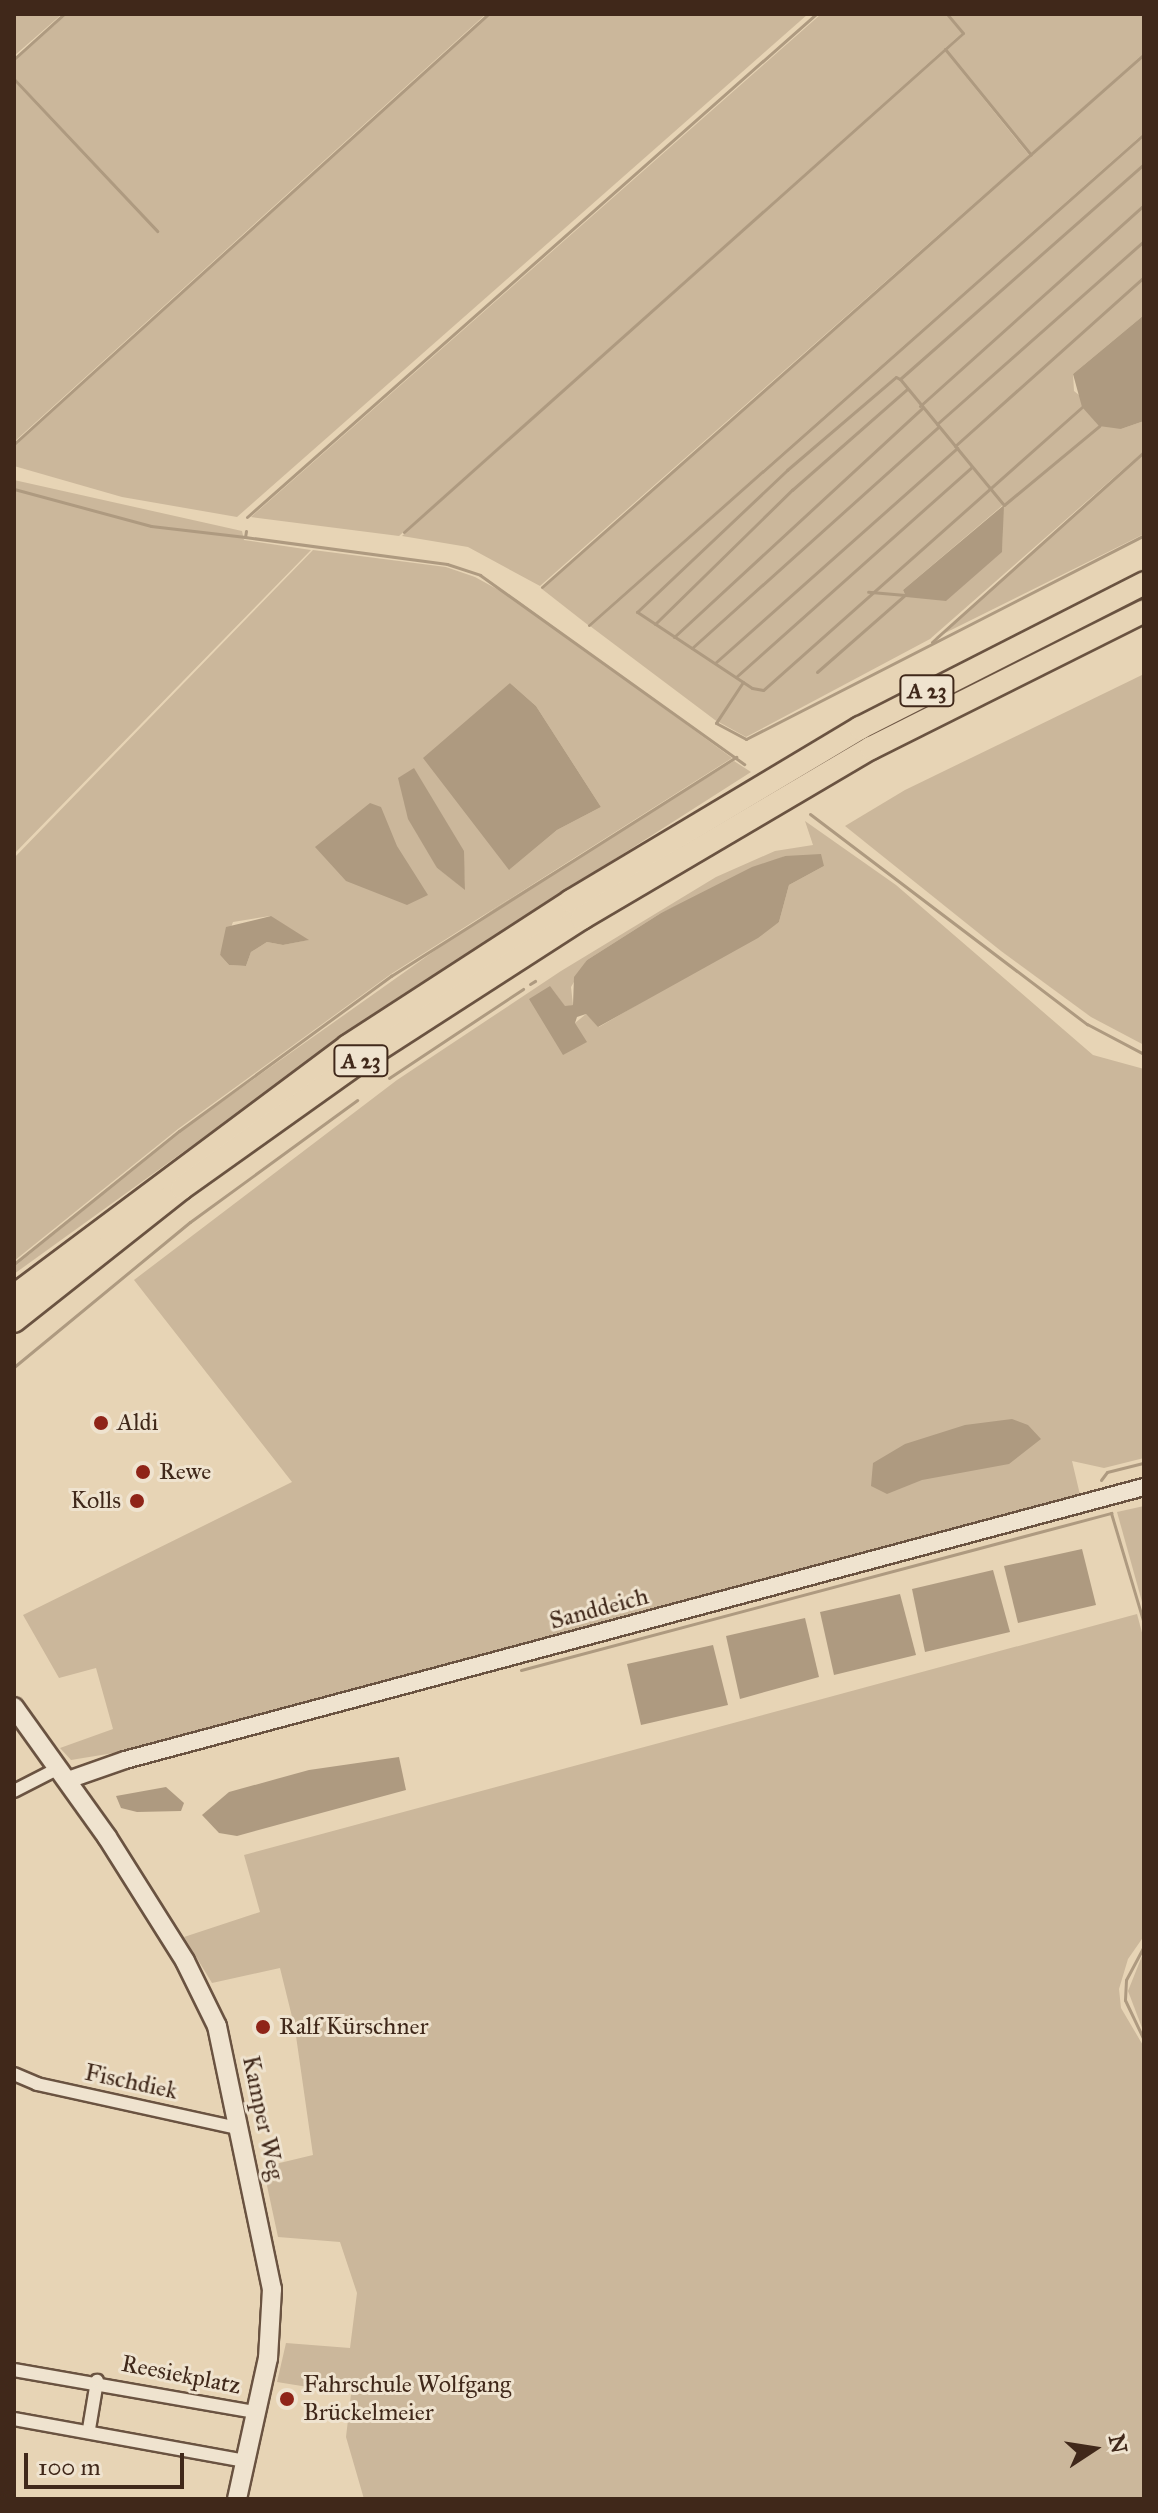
<!DOCTYPE html>
<html>
<head>
<meta charset="utf-8">
<style>
	body { margin:0 }
	#map { position:relative; width:1158px; height:2513px; overflow:hidden; background:#e7d4b5; font-family:"IM FELL Great Primer",serif }
	div>[style] { position:absolute }
	.green>* { inset:0; background:#cbb79b }
	.water>* { inset:0; background:#ae9a80 }
	.stream>* { height:3px; margin:-1.5px; padding:0 1.5px; transform-origin:1.5px; border-radius:1.5px; background:#ae9a80 }
	.roads { filter:drop-shadow(2px 0 #6a5341) drop-shadow(-2px 0 #6a5341) drop-shadow(0 2px #6a5341) drop-shadow(0 -2px #6a5341) }
	.minor>* { height:12px; margin:-6px; padding:0 6px; transform-origin:6px; border-radius:6px; background:#efe3cf }
	.tertiary>* { height:16px; margin:-8px; padding:0 8px; transform-origin:8px; border-radius:8px; background:#efe3cf }
	.secondary>* { height:18px; margin:-9px; padding:0 9px; transform-origin:9px; border-radius:9px; background:#efe3cf }
	.motorway>* { height:22px; margin:-11px; padding:0 11px; transform-origin:11px; border-radius:11px; background:#e7d4b5 }
	.dots>* { width:22px; height:22px; translate:-50% -50%; box-sizing:border-box; border:4px solid #efe3cf; border-radius:50% }
	span { translate:-50% -50%; white-space:nowrap; text-align:center; line-height:1.15; -webkit-text-stroke:6px #efe3cf; paint-order:stroke }
	.shield-label span { padding:2px 6px; background:#efe3cf; border:2px solid; border-radius:6px; -webkit-text-stroke-width:0 }
	.shield-label { font-size:22px; color:#40281a; font-weight:700 }
	.poi-label { font-size:24px; color:#40281a }
	.left { translate:0 -50%; text-align:left }
	.right { translate:-100% -50%; text-align:right }
	.street-label { font-size:24px; color:#40281a }
	.frame { position:absolute; inset:0; border:16px solid #40281a; pointer-events:none }
	.north { position:absolute; left:1054px; top:2409px; width:80px; height:80px; -webkit-text-stroke:6px #efe3cf; paint-order:stroke; rotate:78deg; font-size:22px; font-weight:700; line-height:32px; text-align:center; color:#40281a }
	.north::after { content:''; display:block; margin:auto; width:28px; height:36px; background:#40281a; clip-path:polygon(50% 0,100% 100%,50% 72%,0 100%) }
	.scale { position:absolute; left:24px; top:2453px; width:160px; height:36px; box-sizing:border-box; border:4px solid #40281a; border-top:0; padding-left:10px; font-size:24px; line-height:28px; white-space:nowrap; color:#40281a; -webkit-text-stroke:6px #efe3cf; paint-order:stroke }
</style>
</head>
<body>
<div id="map">
	<div class="green">
		<i style="clip-path:polygon(14px 14px,62px 14px,14px 56px)"></i>
		<i style="clip-path:polygon(67px 14px,486px 14px,14px 442px,14px 81px,159px 231px,14px 77px,14px 61px)"></i>
		<i style="clip-path:polygon(490px 14px,808px 14px,237px 517px,122px 497px,14px 466px,14px 446px)"></i>
		<i style="clip-path:polygon(821px 14px,946px 14px,962px 33px,399px 536px,251px 517px)"></i>
		<i style="clip-path:polygon(948px 14px,1144px 14px,1144px 53px,1031px 154px,946px 49px,964px 33px)"></i>
		<i style="clip-path:polygon(945px 51px,1029px 155px,540px 586px,468px 547px,402px 536px)"></i>
		<i style="clip-path:polygon(1144px 55px,1144px 133px,588px 625px,542px 589px)"></i>
		<i style="clip-path:polygon(evenodd,1144px 136px,1144px 315px,1073px 374px,1074px 391px,1121px 429px,1144px 421px,1144px 451px,930px 639px,746px 737px,715px 720px,590px 626px,1144px 136px,1003px 505px,1002px 551px,905px 595px,903px 590px,1003px 505px)"></i>
		<i style="clip-path:polygon(1144px 453px,1144px 534px,935px 638px)"></i>
		<i style="clip-path:polygon(14px 480px,242px 531px,244px 540px,311px 550px,14px 854px)"></i>
		<i style="clip-path:polygon(evenodd,313px 550px,446px 567px,475px 577px,517px 600px,732px 758px,391px 974px,178px 1129px,14px 1261px,14px 858px,313px 550px,510px 683px,536px 706px,601px 807px,557px 830px,510px 869px,480px 829px,510px 683px,313px 550px,413px 768px,463px 851px,465px 889px,437px 868px,413px 768px,313px 550px,270px 916px,308px 940px,283px 945px,267px 942px,251px 952px,246px 966px,229px 965px,220px 955px,233px 922px,270px 916px)"></i>
		<i style="clip-path:polygon(1144px 674px,1144px 1045px,1091px 1017px,1001px 951px,845px 826px,905px 790px)"></i>
		<i style="clip-path:polygon(734px 761px,751px 772px,391px 1002px,14px 1274px,14px 1267px,179px 1132px,495px 908px)"></i>
		<i style="clip-path:polygon(evenodd,805px 821px,896px 885px,1093px 1055px,1144px 1069px,1144px 1458px,1104px 1468px,1072px 1461px,1081px 1499px,162px 1745px,71px 1760px,60px 1748px,113px 1729px,96px 1668px,59px 1678px,23px 1615px,292px 1482px,134px 1280px,397px 1080px,561px 971px,716px 877px,775px 851px,813px 845px,805px 821px,785px 856px,824px 866px,789px 885px,779px 922px,599px 1027px,586px 1014px,575px 1023px,550px 986px,565px 1007px,573px 1005px,571px 987px,587px 960px,661px 913px,785px 856px)"></i>
		<i style="clip-path:polygon(1144px 1506px,1144px 1609px,1117px 1512px)"></i>
		<i style="clip-path:polygon(1137px 1614px,1144px 1640px,1144px 1936px,1128px 1959px,1119px 1989px,1121px 2008px,1144px 2047px,1144px 2499px,364px 2499px,346px 2437px,351px 2394px,277px 2382px,286px 2343px,350px 2348px,357px 2293px,340px 2242px,278px 2237px,263px 2167px,313px 2155px,295px 2029px,280px 1968px,212px 1983px,184px 1937px,260px 1912px,244px 1855px)"></i>
		<i style="clip-path:polygon(1144px 1951px,1144px 2033px,1128px 1991px)"></i>
	</div>
	<div class="water">
		<i style="clip-path:polygon(1144px 315px,1144px 421px,1121px 429px,1099px 426px,1082px 407px,1073px 374px)"></i>
		<i style="clip-path:polygon(1004px 505px,1002px 552px,946px 601px,906px 597px,903px 590px)"></i>
		<i style="clip-path:polygon(510px 683px,536px 706px,601px 807px,557px 830px,509px 870px,423px 758px)"></i>
		<i style="clip-path:polygon(414px 768px,464px 851px,465px 890px,437px 868px,408px 819px,398px 778px)"></i>
		<i style="clip-path:polygon(370px 803px,381px 807px,397px 846px,428px 895px,407px 905px,346px 881px,315px 847px)"></i>
		<i style="clip-path:polygon(821px 854px,824px 866px,789px 885px,779px 922px,758px 938px,598px 1027px,586px 1014px,577px 1017px,575px 1023px,587px 1042px,563px 1055px,529px 999px,550px 986px,565px 1006px,573px 1005px,574px 977px,587px 960px,661px 913px,752px 867px,785px 856px)"></i>
		<i style="clip-path:polygon(271px 916px,309px 940px,283px 945px,267px 942px,251px 952px,246px 966px,229px 965px,220px 955px,226px 927px)"></i>
		<i style="clip-path:polygon(1012px 1419px,1028px 1425px,1041px 1439px,1009px 1464px,922px 1480px,887px 1494px,871px 1486px,873px 1463px,905px 1444px,965px 1425px)"></i>
		<i style="clip-path:polygon(1082px 1549px,1096px 1605px,1018px 1623px,1004px 1566px)"></i>
		<i style="clip-path:polygon(993px 1570px,1010px 1632px,925px 1652px,912px 1589px)"></i>
		<i style="clip-path:polygon(900px 1594px,916px 1655px,834px 1675px,820px 1612px)"></i>
		<i style="clip-path:polygon(805px 1618px,819px 1677px,740px 1699px,726px 1636px)"></i>
		<i style="clip-path:polygon(713px 1645px,728px 1705px,641px 1725px,627px 1664px)"></i>
		<i style="clip-path:polygon(399px 1757px,406px 1790px,237px 1836px,219px 1833px,202px 1815px,229px 1792px,309px 1770px)"></i>
		<i style="clip-path:polygon(166px 1787px,184px 1803px,181px 1811px,137px 1812px,121px 1808px,116px 1796px)"></i>
	</div>
	<div class="stream">
		<i style="left:945px;top:49px;width:136px;rotate:50.9deg"></i>
		<i style="left:14px;top:59px;width:67px;rotate:-42deg"></i>
		<i style="left:14px;top:79px;width:209px;rotate:46.7deg"></i>
		<i style="left:900px;top:379px;width:163px;rotate:50.5deg"></i>
		<i style="left:1004px;top:505px;width:124px;rotate:-39.7deg"></i>
		<i style="left:920px;top:406px;width:301px;rotate:-41.9deg"></i>
		<i style="left:1082px;top:407px;width:426px;rotate:138.4deg"></i>
		<i style="left:763px;top:690px;width:11px;rotate:-170deg"></i>
		<i style="left:752px;top:688px;width:138px;rotate:-146.5deg"></i>
		<i style="left:637px;top:612px;width:207px;rotate:-43.4deg"></i>
		<i style="left:787px;top:470px;width:143px;rotate:-40.5deg"></i>
		<i style="left:896px;top:377px;width:4px;rotate:27deg"></i>
		<i style="left:900px;top:379px;width:325px;rotate:-41.4deg"></i>
		<i style="left:937px;top:424px;width:276px;rotate:-41.5deg"></i>
		<i style="left:14px;top:444px;width:640px;rotate:-42.21deg"></i>
		<i style="left:955px;top:446px;width:254px;rotate:-41.8deg"></i>
		<i style="left:14px;top:489px;width:142px;rotate:15.1deg"></i>
		<i style="left:151px;top:526px;width:95px;rotate:6.7deg"></i>
		<i style="left:247px;top:517px;width:759px;rotate:-41.48deg"></i>
		<i style="left:246px;top:531px;width:6px;rotate:99deg"></i>
		<i style="left:245px;top:537px;width:204px;rotate:7.6deg"></i>
		<i style="left:447px;top:564px;width:35px;rotate:18deg"></i>
		<i style="left:480px;top:575px;width:325px;rotate:35.6deg"></i>
		<i style="left:404px;top:532px;width:749px;rotate:-41.75deg"></i>
		<i style="left:963px;top:33px;width:25px;rotate:-130deg"></i>
		<i style="left:542px;top:587px;width:804px;rotate:-41.52deg"></i>
		<i style="left:655px;top:624px;width:192px;rotate:-44.4deg"></i>
		<i style="left:792px;top:490px;width:153px;rotate:-41.3deg"></i>
		<i style="left:589px;top:625px;width:741px;rotate:-41.5deg"></i>
		<i style="left:674px;top:637px;width:338px;rotate:-42.7deg"></i>
		<i style="left:932px;top:642px;width:285px;rotate:-41.9deg"></i>
		<i style="left:692px;top:648px;width:331px;rotate:-41.9deg"></i>
		<i style="left:715px;top:663px;width:324px;rotate:-41.6deg"></i>
		<i style="left:817px;top:672px;width:117px;rotate:-41.2deg"></i>
		<i style="left:905px;top:595px;width:37px;rotate:-175deg"></i>
		<i style="left:736px;top:677px;width:316px;rotate:-41.7deg"></i>
		<i style="left:743px;top:682px;width:49px;rotate:123.4deg"></i>
		<i style="left:716px;top:723px;width:34px;rotate:28deg"></i>
		<i style="left:746px;top:739px;width:447px;rotate:-27.1deg"></i>
		<i style="left:810px;top:814px;width:348px;rotate:37.2deg"></i>
		<i style="left:1087px;top:1024px;width:64px;rotate:27.8deg"></i>
		<i style="left:530px;top:984px;width:6px;rotate:-31deg"></i>
		<i style="left:389px;top:1078px;width:161px;rotate:-33.6deg"></i>
		<i style="left:14px;top:1264px;width:212px;rotate:-38.9deg"></i>
		<i style="left:179px;top:1131px;width:263px;rotate:-36.2deg"></i>
		<i style="left:391px;top:976px;width:409px;rotate:-32.4deg"></i>
		<i style="left:14px;top:1367px;width:228px;rotate:-39.5deg"></i>
		<i style="left:190px;top:1222px;width:207px;rotate:-36.1deg"></i>
		<i style="left:1101px;top:1480px;width:10px;rotate:-53deg"></i>
		<i style="left:1107px;top:1472px;width:38px;rotate:-14deg"></i>
		<i style="left:521px;top:1670px;width:611px;rotate:-14.9deg"></i>
		<i style="left:1111px;top:1513px;width:116px;rotate:73.4deg"></i>
		<i style="left:1144px;top:1946px;width:38px;rotate:118deg"></i>
		<i style="left:1126px;top:1980px;width:20px;rotate:93deg"></i>
		<i style="left:1125px;top:2000px;width:44px;rotate:64.6deg"></i>
	</div>
	<div class="roads">
		<div class="minor">
			<i style="left:14px;top:1791px;width:51px;rotate:-27.1deg"></i>
			<i style="left:14px;top:2074px;width:25px;rotate:23deg"></i>
			<i style="left:37px;top:2084px;width:209px;rotate:12.4deg"></i>
			<i style="left:14px;top:2370px;width:245px;rotate:9.9deg"></i>
			<i style="left:14px;top:2419px;width:235px;rotate:10.3deg"></i>
			<i style="left:89px;top:2429px;width:49px;rotate:-80.5deg"></i>
		</div>
		<div class="tertiary">
			<i style="left:68px;top:1780px;width:60px;rotate:-19.3deg"></i>
			<i style="left:125px;top:1760px;width:1055px;rotate:-15deg"></i>
		</div>
		<div class="secondary">
			<i style="left:14px;top:1707px;width:160px;rotate:54.4deg"></i>
			<i style="left:107px;top:1837px;width:146px;rotate:57.8deg"></i>
			<i style="left:185px;top:1961px;width:72px;rotate:63.8deg"></i>
			<i style="left:217px;top:2026px;width:269px;rotate:78.2deg"></i>
			<i style="left:272px;top:2289px;width:69px;rotate:93.3deg"></i>
			<i style="left:268px;top:2358px;width:144px;rotate:102.4deg"></i>
		</div>
		<div class="motorway">
			<i style="left:14px;top:1296px;width:417px;rotate:-36.8deg"></i>
			<i style="left:348px;top:1046px;width:266px;rotate:-33deg"></i>
			<i style="left:571px;top:901px;width:337px;rotate:-30.9deg"></i>
			<i style="left:860px;top:728px;width:319px;rotate:-27deg"></i>
			<i style="left:14px;top:1321px;width:214px;rotate:-38.4deg"></i>
			<i style="left:182px;top:1188px;width:215px;rotate:-35.5deg"></i>
			<i style="left:357px;top:1063px;width:268px;rotate:-32.8deg"></i>
			<i style="left:582px;top:918px;width:335px;rotate:-30.5deg"></i>
			<i style="left:871px;top:748px;width:305px;rotate:-26.6deg"></i>
		</div>
	</div>
	<div class="dots">
		<i style="left:101px;top:1423px;background:#8f2418"></i>
		<i style="left:143px;top:1472px;background:#8f2418"></i>
		<i style="left:137px;top:1501px;background:#8f2418"></i>
		<i style="left:263px;top:2027px;background:#8f2418"></i>
		<i style="left:287px;top:2399px;background:#8f2418"></i>
	</div>
	<div class="shield-label">
		<span style="left:927px;top:691px">A 23</span>
		<span style="left:361px;top:1061px">A 23</span>
	</div>
	<div class="poi-label">
		<span class="left" style="left:117px;top:1423px">Aldi</span>
		<span class="left" style="left:159px;top:1472px">Rewe</span>
		<span class="right" style="left:121px;top:1501px">Kolls</span>
		<span class="left" style="left:279px;top:2027px">Ralf Kürschner</span>
		<span class="left" style="left:303px;top:2399px">Fahrschule Wolfgang<br>Brückelmeier</span>
	</div>
	<div class="street-label">
		<span style="left:599px;top:1609px;rotate:-15deg">Sanddeich</span>
		<span style="left:131px;top:2082px;rotate:12deg">Fischdiek</span>
		<span style="left:263px;top:2118px;rotate:78deg">Kamper Weg</span>
		<span style="left:181px;top:2375px;rotate:11deg">Reesiekplatz</span>
	</div>
	<div class="frame"></div>
	<div class="north">N</div>
	<div class="scale">100 m</div>
</div>
</body>
</html>
